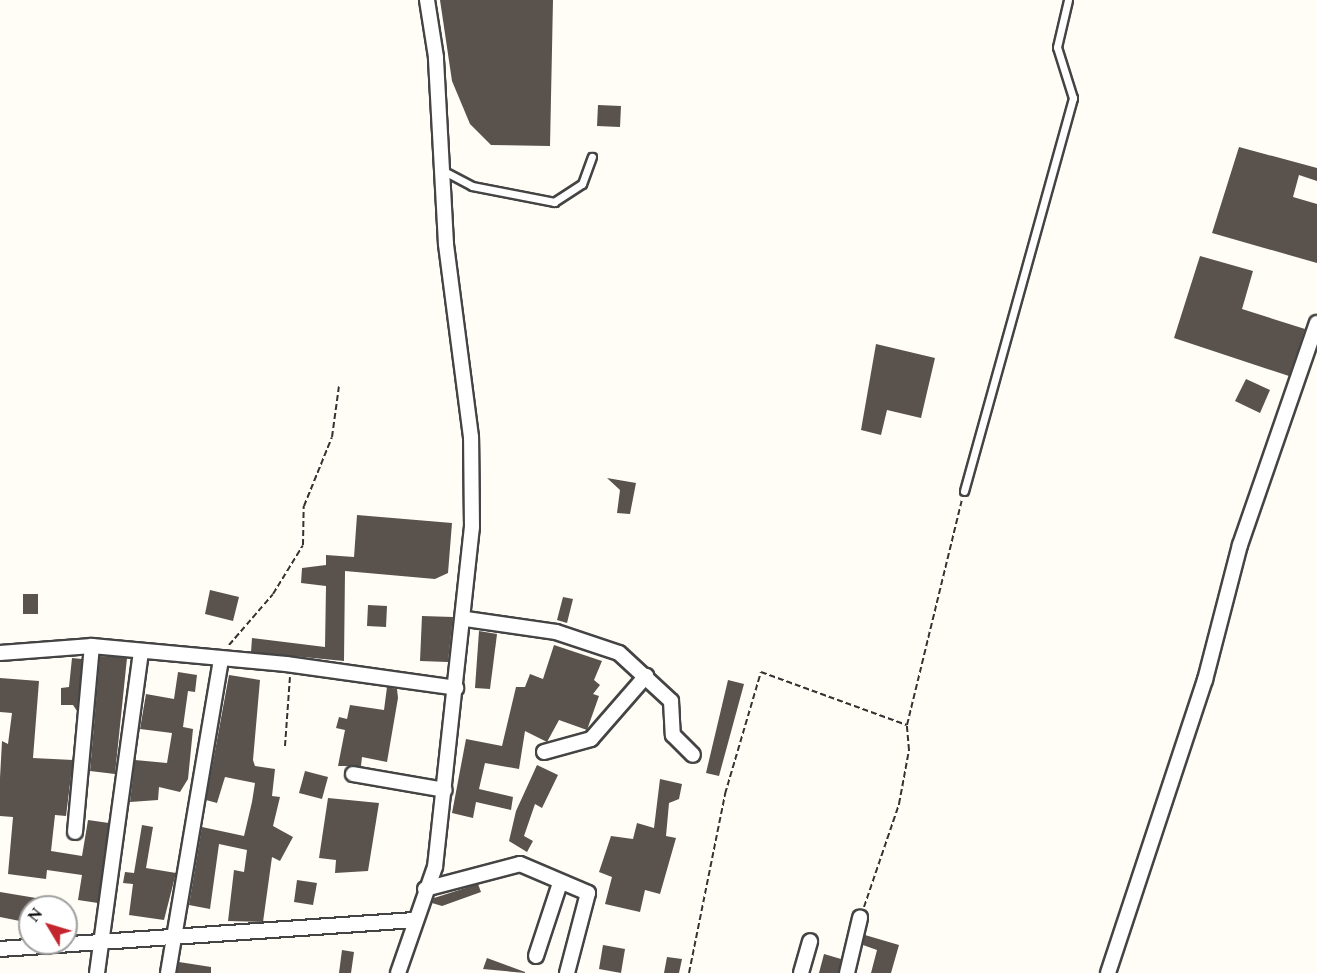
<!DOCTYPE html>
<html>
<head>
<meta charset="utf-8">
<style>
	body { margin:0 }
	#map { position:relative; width:1317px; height:973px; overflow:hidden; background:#fffdf5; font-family:Spectral,serif }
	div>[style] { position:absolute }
	.building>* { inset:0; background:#5a524d }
	.path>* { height:2px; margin-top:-1px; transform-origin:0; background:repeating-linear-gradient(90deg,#333 0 6px,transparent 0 9px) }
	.roads { filter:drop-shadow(2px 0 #444) drop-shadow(-2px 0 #444) drop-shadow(0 2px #444) drop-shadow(0 -2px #444) }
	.lane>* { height:7px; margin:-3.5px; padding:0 3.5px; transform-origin:3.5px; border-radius:3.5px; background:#fff }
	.street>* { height:14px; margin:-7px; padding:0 7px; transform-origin:7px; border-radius:7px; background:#fff }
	span { translate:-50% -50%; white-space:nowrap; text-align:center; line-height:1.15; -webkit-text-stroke:6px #fff; paint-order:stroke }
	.north { position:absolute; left:18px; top:895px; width:60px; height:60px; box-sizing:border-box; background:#fff; border:2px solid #a0a0a0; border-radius:50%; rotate:308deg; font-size:16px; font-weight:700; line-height:24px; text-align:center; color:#111 }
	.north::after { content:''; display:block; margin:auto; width:21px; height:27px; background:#c4262e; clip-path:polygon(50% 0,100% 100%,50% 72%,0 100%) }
</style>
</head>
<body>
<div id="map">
	<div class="building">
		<i style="clip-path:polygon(440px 0,553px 0,550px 146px,491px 145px,470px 124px,452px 81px)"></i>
		<i style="clip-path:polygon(598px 105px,621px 106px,620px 127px,597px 126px)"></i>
		<i style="clip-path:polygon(1239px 147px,1317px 168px,1317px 181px,1299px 175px,1293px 197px,1317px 204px,1317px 263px,1212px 233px)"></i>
		<i style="clip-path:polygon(1200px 256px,1253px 271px,1242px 309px,1305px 329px,1289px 376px,1174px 338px)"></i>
		<i style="clip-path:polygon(876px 344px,935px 358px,921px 418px,887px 410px,881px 435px,861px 430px)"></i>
		<i style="clip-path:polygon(1246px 379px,1270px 390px,1260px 413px,1235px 401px)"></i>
		<i style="clip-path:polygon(607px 478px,636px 483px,630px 514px,617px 513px,620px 490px)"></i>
		<i style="clip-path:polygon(357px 515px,452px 523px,448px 573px,435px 579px,345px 571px,344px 661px,251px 652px,252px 638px,325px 647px,326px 586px,301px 583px,302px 568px,326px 565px,326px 555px,354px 557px)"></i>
		<i style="clip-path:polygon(210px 590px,239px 597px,233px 621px,205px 614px)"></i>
		<i style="clip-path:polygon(23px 594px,38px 594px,38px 614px,23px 614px)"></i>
		<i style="clip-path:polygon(563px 597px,573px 599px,567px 623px,557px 620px)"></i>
		<i style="clip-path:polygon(368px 605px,387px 606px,386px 627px,367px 626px)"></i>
		<i style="clip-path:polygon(422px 616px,453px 617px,448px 662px,420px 661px)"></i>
		<i style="clip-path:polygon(479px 631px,497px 634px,490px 689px,475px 688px)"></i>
		<i style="clip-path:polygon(554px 645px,602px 661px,594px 680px,600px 685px,593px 694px,599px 696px,587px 730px,559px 720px,547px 742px,525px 731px,519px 769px,485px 763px,479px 789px,513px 797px,511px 810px,476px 802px,473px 818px,452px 813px,466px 739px,502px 746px,516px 687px,525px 687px,530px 674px,543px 679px)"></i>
		<i style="clip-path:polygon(100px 656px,127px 658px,115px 774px,90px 771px)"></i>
		<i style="clip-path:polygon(72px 658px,82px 659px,77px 711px,73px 705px,61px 705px,61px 688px,69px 687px)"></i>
		<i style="clip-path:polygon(178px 672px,197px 675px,195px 692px,188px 691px,183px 727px,193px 729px,188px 779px,180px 792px,159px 787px,158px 800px,130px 802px,135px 760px,167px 763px,172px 733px,140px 729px,146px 694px,174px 699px)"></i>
		<i style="clip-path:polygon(229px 675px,260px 680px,253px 760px,255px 766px,275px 769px,272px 796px,280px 797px,273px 826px,293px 837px,280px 861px,272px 857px,263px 922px,228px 921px,234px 870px,244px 872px,247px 850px,219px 844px,210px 909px,189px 905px,202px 827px,244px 836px,252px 802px,255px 783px,225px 777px,217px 803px,206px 800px)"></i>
		<i style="clip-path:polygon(0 678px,39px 681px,33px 758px,73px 760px,66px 816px,55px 815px,51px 851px,82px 856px,88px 820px,109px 823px,98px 903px,78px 900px,82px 875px,47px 870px,46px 879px,8px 874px,13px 817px,0 816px,0 778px,2px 741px,8px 744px,12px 713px,0 712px)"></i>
		<i style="clip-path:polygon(728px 680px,744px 684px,719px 776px,706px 773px)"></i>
		<i style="clip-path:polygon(387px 687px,397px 689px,398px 698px,387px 762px,362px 757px,361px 766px,338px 766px,345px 730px,336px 728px,339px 717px,347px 719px,350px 705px,384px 710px)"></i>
		<i style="clip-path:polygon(537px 765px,558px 775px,542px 808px,535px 804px,524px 836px,533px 841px,527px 852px,509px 841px,516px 811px)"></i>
		<i style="clip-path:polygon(305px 771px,328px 777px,322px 799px,299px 793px)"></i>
		<i style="clip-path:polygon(660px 779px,682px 784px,679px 799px,669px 803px,666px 836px,676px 838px,660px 894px,645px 890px,640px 912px,605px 904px,612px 877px,599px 872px,611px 836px,633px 839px,637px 823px,654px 828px)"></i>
		<i style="clip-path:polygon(328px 798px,379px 803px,368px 871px,335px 873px,336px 860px,319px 858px)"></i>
		<i style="clip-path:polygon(142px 825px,153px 827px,146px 868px,176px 873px,164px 920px,129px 915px,133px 884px,123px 883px,125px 872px,134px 873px)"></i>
		<i style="clip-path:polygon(297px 880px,317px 883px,313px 905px,294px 902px)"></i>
		<i style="clip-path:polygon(478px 884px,481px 892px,442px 906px,432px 903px,434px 898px)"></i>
		<i style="clip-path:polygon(0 892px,54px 901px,54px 907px,30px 907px,30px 923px,0 917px)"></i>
		<i style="clip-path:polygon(865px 935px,899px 945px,891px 973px,871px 973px,877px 950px,863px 945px)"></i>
		<i style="clip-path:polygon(603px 945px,625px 949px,621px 973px,599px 969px)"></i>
		<i style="clip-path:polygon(342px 950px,354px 952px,351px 973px,339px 973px)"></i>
		<i style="clip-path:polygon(824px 954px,841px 959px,838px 973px,819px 973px)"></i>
		<i style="clip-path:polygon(667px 957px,682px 959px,679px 973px,664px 973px)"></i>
		<i style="clip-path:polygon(487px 958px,525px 972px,525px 973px,483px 969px)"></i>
		<i style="clip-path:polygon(179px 962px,211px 967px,211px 973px,177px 973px)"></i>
	</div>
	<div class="path">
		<i style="left:229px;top:645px;width:67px;rotate:-49.2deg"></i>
		<i style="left:273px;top:594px;width:57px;rotate:-58.5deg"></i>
		<i style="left:303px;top:545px;width:39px;rotate:-89deg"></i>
		<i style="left:304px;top:506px;width:74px;rotate:-67.9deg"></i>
		<i style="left:332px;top:437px;width:51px;rotate:-82.2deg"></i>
		<i style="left:285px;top:746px;width:69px;rotate:-85.9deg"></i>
		<i style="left:864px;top:907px;width:109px;rotate:-71.2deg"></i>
		<i style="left:899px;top:804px;width:55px;rotate:-79.5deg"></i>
		<i style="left:909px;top:750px;width:25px;rotate:-95deg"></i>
		<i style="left:689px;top:973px;width:183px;rotate:-78.6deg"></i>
		<i style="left:725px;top:794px;width:127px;rotate:-73.6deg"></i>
		<i style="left:761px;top:672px;width:155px;rotate:20deg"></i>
		<i style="left:907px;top:725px;width:233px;rotate:-76.3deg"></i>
	</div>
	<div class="roads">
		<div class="lane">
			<i style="left:442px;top:170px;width:34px;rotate:28deg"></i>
			<i style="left:472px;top:186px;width:84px;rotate:11deg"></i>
			<i style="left:554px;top:202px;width:33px;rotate:-33deg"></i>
			<i style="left:582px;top:184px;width:29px;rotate:-70deg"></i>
			<i style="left:964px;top:491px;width:408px;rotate:-74.5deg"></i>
			<i style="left:1073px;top:98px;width:53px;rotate:-107.4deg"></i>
			<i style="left:1057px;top:47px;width:48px;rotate:-76.8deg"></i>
		</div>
		<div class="street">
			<i style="left:466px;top:619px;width:91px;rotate:8.2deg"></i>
			<i style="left:556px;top:632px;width:66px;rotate:18.4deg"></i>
			<i style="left:619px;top:653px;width:71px;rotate:42.7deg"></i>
			<i style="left:671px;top:701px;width:34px;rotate:87deg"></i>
			<i style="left:673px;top:735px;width:28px;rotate:45deg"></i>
			<i style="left:0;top:653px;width:92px;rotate:-4.4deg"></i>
			<i style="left:92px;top:646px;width:195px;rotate:5.3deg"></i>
			<i style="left:286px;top:664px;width:172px;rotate:8deg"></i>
			<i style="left:544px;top:752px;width:49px;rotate:-15.5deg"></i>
			<i style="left:591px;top:739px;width:84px;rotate:-48.9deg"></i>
			<i style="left:353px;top:774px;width:93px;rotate:9.9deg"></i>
			<i style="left:75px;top:832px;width:187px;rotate:-84.8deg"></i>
			<i style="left:425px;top:889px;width:98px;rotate:-14.7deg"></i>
			<i style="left:520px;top:864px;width:74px;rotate:23.1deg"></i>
			<i style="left:588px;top:893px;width:83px;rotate:104.7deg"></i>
			<i style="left:0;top:949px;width:416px;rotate:-4deg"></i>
			<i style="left:536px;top:956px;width:77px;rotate:-71.8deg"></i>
			<i style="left:97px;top:973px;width:323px;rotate:-82.2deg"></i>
			<i style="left:168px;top:973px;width:318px;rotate:-80.4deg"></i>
			<i style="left:398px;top:973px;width:112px;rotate:-70.8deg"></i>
			<i style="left:435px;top:867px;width:342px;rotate:-83.8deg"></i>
			<i style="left:472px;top:527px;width:90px;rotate:-90.6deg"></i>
			<i style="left:471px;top:437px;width:195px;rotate:-97.4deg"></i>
			<i style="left:446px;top:244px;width:187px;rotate:-93.1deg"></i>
			<i style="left:436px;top:57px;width:58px;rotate:-99deg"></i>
			<i style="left:801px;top:973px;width:33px;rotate:-74deg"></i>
			<i style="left:847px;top:973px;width:57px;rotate:-76.7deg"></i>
			<i style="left:1108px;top:973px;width:309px;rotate:-71.7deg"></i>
			<i style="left:1205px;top:680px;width:139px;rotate:-75.5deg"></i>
			<i style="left:1240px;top:545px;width:235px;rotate:-70.9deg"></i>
		</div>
	</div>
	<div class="north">N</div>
</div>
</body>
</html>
